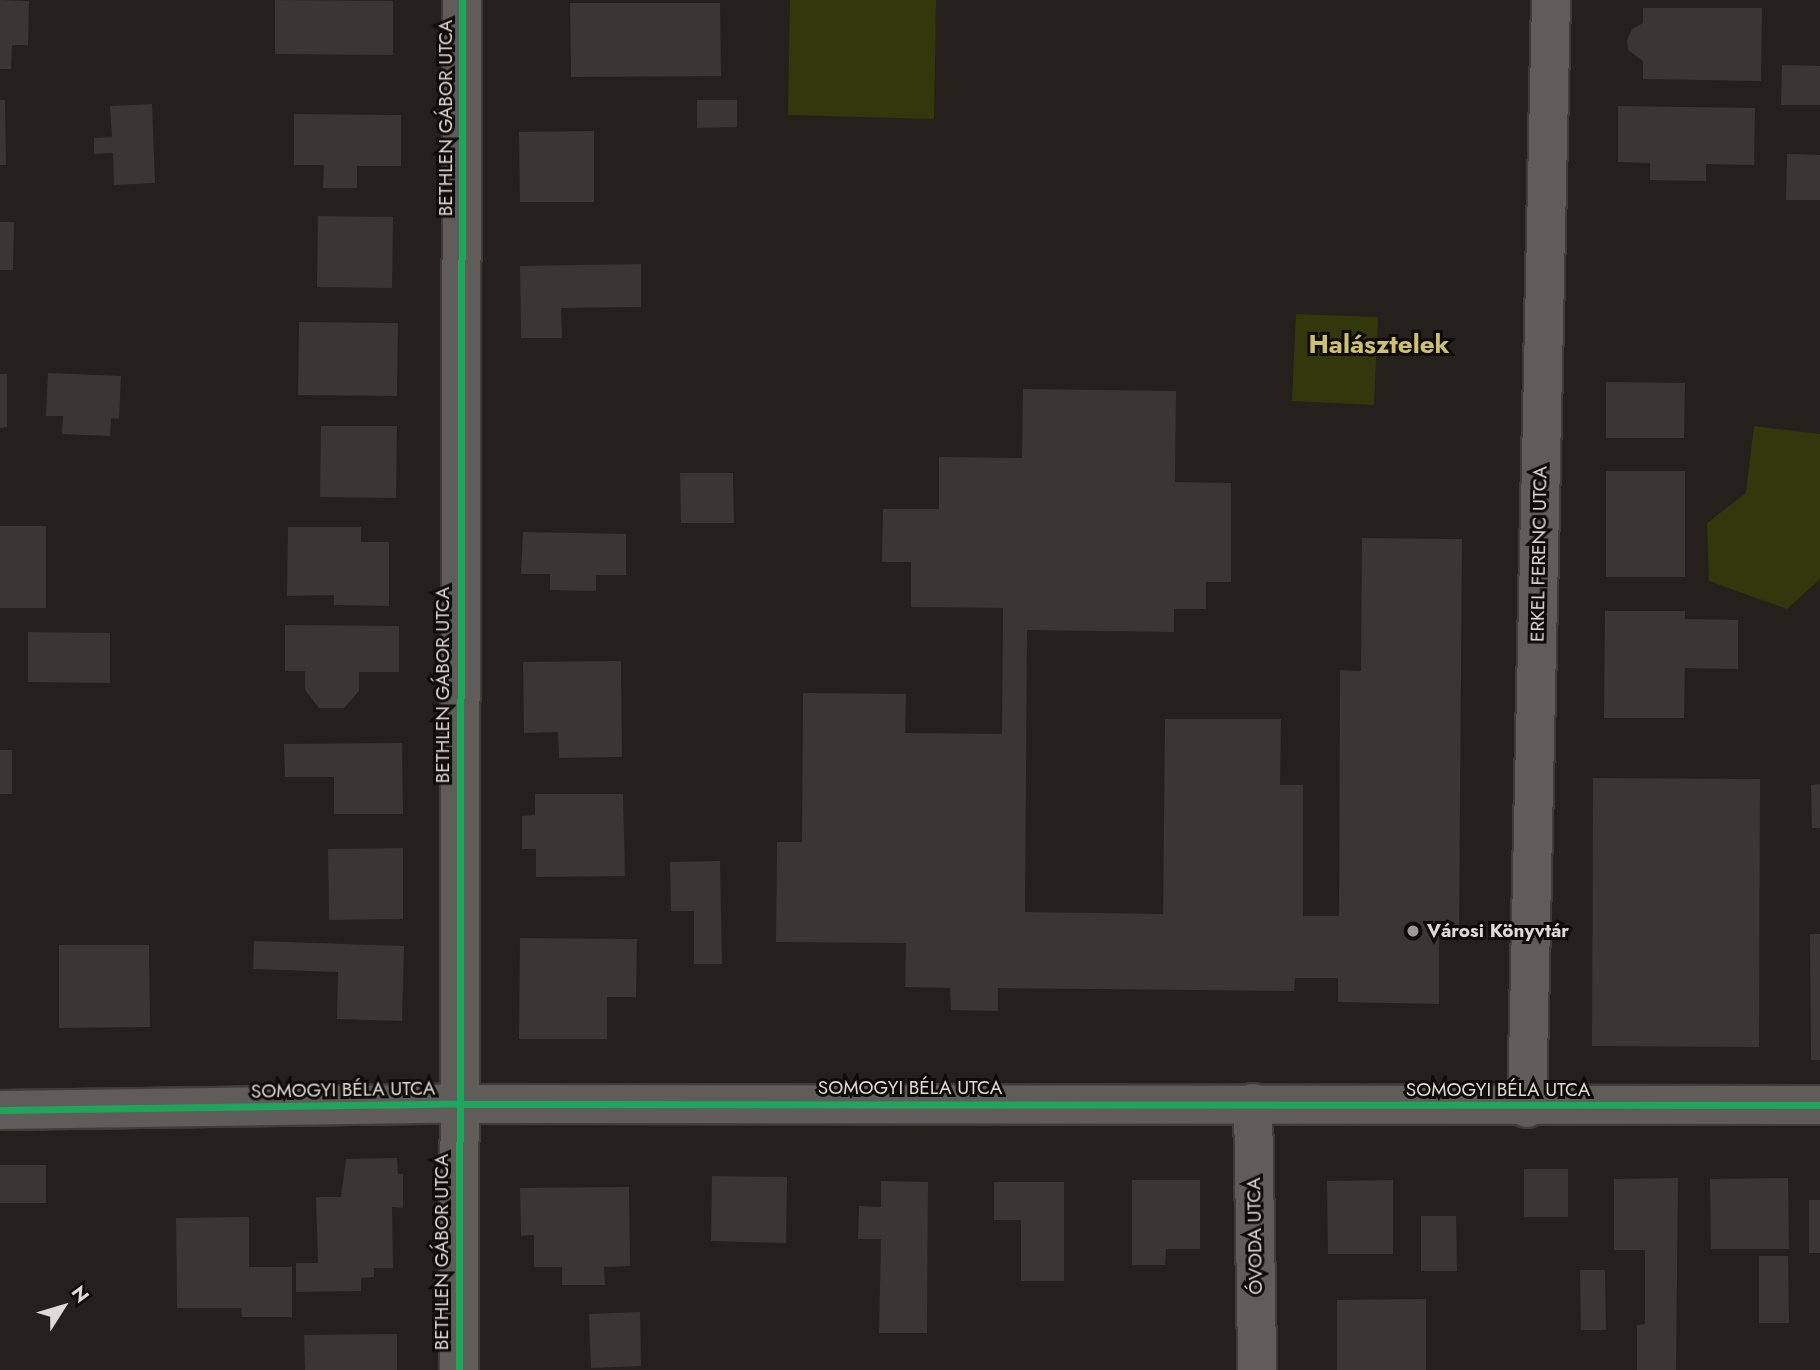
<!DOCTYPE html>
<html>
<head>
<meta charset="utf-8">
<style>
	body { margin:0 }
	#map { position:relative; width:1820px; height:1370px; overflow:hidden; background:#24201c; font-family:Jost,sans-serif }
	div>[style] { position:absolute }
	.green>* { inset:0; background:#33370c }
	.building>* { inset:0; background:#3a3633 }
	.roads { filter:drop-shadow(2px 0 #3f3c39) drop-shadow(-2px 0 #3f3c39) drop-shadow(0 2px #3f3c39) drop-shadow(0 -2px #3f3c39) }
	.minor>* { height:38px; margin:-19px; padding:0 19px; transform-origin:19px; border-radius:19px; background:#5f5c59 }
	.cycleway>* { height:7px; margin:-3.5px; padding:0 3.5px; transform-origin:3.5px; border-radius:3.5px; background:#20a55d }
	.dots>* { width:19px; height:19px; translate:-50% -50%; box-sizing:border-box; border:4px solid #0e0b08; border-radius:50% }
	span { translate:-50% -50%; white-space:nowrap; text-align:center; line-height:1.15; -webkit-text-stroke:6px #0e0b08; paint-order:stroke }
	.street-label { font-size:19px; color:#dfdad5 }
	.poi-label { font-size:19px; color:#dfdad5; font-weight:700 }
	.left { translate:0 -50%; text-align:left }
	.district-label { font-size:26px; color:#ccc072; font-weight:700 }
	.north { position:absolute; left:28px; top:1272px; width:70px; height:70px; -webkit-text-stroke:5px #0e0b08; paint-order:stroke; rotate:53deg; font-size:19px; font-weight:700; line-height:28px; text-align:center; color:#dfdad5 }
	.north::after { content:''; display:block; margin:auto; width:24px; height:32px; background:#dfdad5; clip-path:polygon(50% 0,100% 100%,50% 72%,0 100%) }
</style>
</head>
<body>
<div id="map">
	<div class="green">
		<i style="clip-path:polygon(790px 0,936px 0,934px 119px,788px 115px)"></i>
		<i style="clip-path:polygon(1296px 314px,1378px 317px,1374px 405px,1292px 401px)"></i>
		<i style="clip-path:polygon(1754px 426px,1820px 434px,1820px 579px,1787px 609px,1709px 581px,1707px 523px,1746px 493px)"></i>
	</div>
	<div class="building">
		<i style="clip-path:polygon(0 0,29px 1px,28px 45px,12px 45px,11px 69px,0 69px)"></i>
		<i style="clip-path:polygon(275px 0,393px 1px,393px 55px,275px 54px)"></i>
		<i style="clip-path:polygon(570px 3px,720px 3px,721px 76px,571px 77px)"></i>
		<i style="clip-path:polygon(1643px 8px,1762px 8px,1761px 81px,1643px 79px,1643px 61px,1628px 50px,1627px 40px,1632px 29px,1643px 23px)"></i>
		<i style="clip-path:polygon(1782px 65px,1820px 66px,1820px 105px,1781px 105px)"></i>
		<i style="clip-path:polygon(0 100px,5px 100px,6px 165px,0 165px)"></i>
		<i style="clip-path:polygon(697px 100px,737px 100px,737px 127px,697px 128px)"></i>
		<i style="clip-path:polygon(152px 104px,155px 183px,114px 185px,113px 153px,94px 154px,94px 138px,112px 137px,110px 106px)"></i>
		<i style="clip-path:polygon(1618px 106px,1755px 108px,1754px 165px,1706px 164px,1706px 181px,1650px 180px,1650px 163px,1618px 162px)"></i>
		<i style="clip-path:polygon(294px 114px,401px 115px,401px 166px,357px 166px,357px 188px,323px 188px,324px 165px,294px 165px)"></i>
		<i style="clip-path:polygon(594px 131px,594px 202px,520px 202px,519px 132px)"></i>
		<i style="clip-path:polygon(1787px 154px,1820px 155px,1820px 200px,1786px 200px)"></i>
		<i style="clip-path:polygon(318px 216px,393px 217px,392px 288px,317px 287px)"></i>
		<i style="clip-path:polygon(0 222px,14px 222px,13px 270px,0 270px)"></i>
		<i style="clip-path:polygon(641px 264px,641px 307px,561px 308px,562px 338px,521px 338px,520px 266px)"></i>
		<i style="clip-path:polygon(299px 322px,398px 323px,397px 396px,298px 395px)"></i>
		<i style="clip-path:polygon(48px 373px,121px 376px,119px 419px,111px 418px,110px 436px,62px 434px,63px 416px,46px 416px)"></i>
		<i style="clip-path:polygon(0 374px,7px 374px,7px 427px,0 428px)"></i>
		<i style="clip-path:polygon(1606px 382px,1685px 383px,1684px 438px,1606px 438px)"></i>
		<i style="clip-path:polygon(1023px 389px,1176px 391px,1175px 482px,1231px 483px,1231px 582px,1206px 582px,1206px 609px,1174px 609px,1174px 632px,1027px 630px,1025px 912px,1163px 914px,1165px 719px,1281px 719px,1280px 785px,1303px 785px,1303px 916px,1339px 916px,1340px 670px,1361px 671px,1362px 538px,1462px 539px,1459px 939px,1439px 938px,1439px 1004px,1338px 1002px,1338px 978px,1295px 978px,1294px 991px,998px 988px,998px 1011px,951px 1010px,950px 988px,905px 987px,906px 943px,776px 942px,777px 842px,802px 842px,803px 693px,906px 694px,905px 733px,1002px 734px,1003px 608px,911px 607px,911px 562px,882px 562px,883px 509px,939px 509px,939px 457px,1022px 458px)"></i>
		<i style="clip-path:polygon(321px 426px,397px 426px,396px 498px,320px 497px)"></i>
		<i style="clip-path:polygon(1606px 471px,1685px 471px,1685px 577px,1606px 577px)"></i>
		<i style="clip-path:polygon(680px 473px,733px 473px,734px 523px,681px 523px)"></i>
		<i style="clip-path:polygon(0 526px,46px 526px,46px 608px,0 608px)"></i>
		<i style="clip-path:polygon(288px 527px,361px 527px,361px 542px,389px 542px,389px 606px,334px 605px,334px 595px,287px 596px)"></i>
		<i style="clip-path:polygon(523px 532px,626px 534px,626px 575px,596px 575px,596px 591px,550px 590px,550px 574px,521px 574px)"></i>
		<i style="clip-path:polygon(1605px 611px,1685px 611px,1685px 619px,1738px 620px,1738px 669px,1685px 668px,1684px 718px,1604px 718px)"></i>
		<i style="clip-path:polygon(285px 625px,399px 626px,399px 672px,359px 672px,359px 691px,344px 708px,319px 708px,305px 690px,305px 671px,285px 671px)"></i>
		<i style="clip-path:polygon(28px 632px,110px 633px,110px 683px,28px 682px)"></i>
		<i style="clip-path:polygon(621px 661px,622px 757px,559px 758px,558px 732px,524px 733px,523px 662px)"></i>
		<i style="clip-path:polygon(402px 743px,403px 814px,334px 814px,334px 777px,285px 777px,284px 744px)"></i>
		<i style="clip-path:polygon(0 750px,12px 750px,12px 794px,0 794px)"></i>
		<i style="clip-path:polygon(1593px 778px,1760px 779px,1759px 1047px,1592px 1046px)"></i>
		<i style="clip-path:polygon(1820px 784px,1820px 828px,1812px 828px,1811px 785px)"></i>
		<i style="clip-path:polygon(535px 794px,623px 794px,625px 876px,536px 877px,536px 849px,522px 849px,522px 816px,535px 815px)"></i>
		<i style="clip-path:polygon(403px 848px,403px 919px,329px 920px,328px 849px)"></i>
		<i style="clip-path:polygon(720px 861px,722px 964px,694px 964px,694px 911px,671px 911px,670px 862px)"></i>
		<i style="clip-path:polygon(1810px 934px,1820px 934px,1820px 1060px,1811px 1060px)"></i>
		<i style="clip-path:polygon(520px 938px,637px 939px,636px 997px,607px 997px,607px 1039px,519px 1039px)"></i>
		<i style="clip-path:polygon(254px 941px,404px 946px,402px 1021px,337px 1019px,338px 972px,253px 969px)"></i>
		<i style="clip-path:polygon(59px 945px,149px 945px,150px 1027px,59px 1028px)"></i>
		<i style="clip-path:polygon(397px 1158px,398px 1174px,403px 1174px,403px 1208px,392px 1207px,393px 1268px,374px 1268px,374px 1277px,361px 1278px,361px 1291px,296px 1292px,296px 1263px,318px 1263px,316px 1197px,341px 1197px,346px 1159px)"></i>
		<i style="clip-path:polygon(0 1165px,46px 1165px,46px 1203px,0 1203px)"></i>
		<i style="clip-path:polygon(1524px 1169px,1568px 1169px,1568px 1217px,1524px 1217px)"></i>
		<i style="clip-path:polygon(712px 1176px,787px 1177px,786px 1243px,711px 1241px)"></i>
		<i style="clip-path:polygon(1678px 1178px,1676px 1370px,1637px 1370px,1637px 1325px,1645px 1324px,1645px 1250px,1614px 1250px,1614px 1179px)"></i>
		<i style="clip-path:polygon(1788px 1178px,1789px 1249px,1711px 1249px,1710px 1179px)"></i>
		<i style="clip-path:polygon(1132px 1180px,1200px 1180px,1200px 1249px,1166px 1249px,1165px 1265px,1132px 1265px)"></i>
		<i style="clip-path:polygon(1393px 1180px,1393px 1254px,1328px 1254px,1327px 1181px)"></i>
		<i style="clip-path:polygon(881px 1181px,928px 1182px,927px 1333px,879px 1333px,881px 1239px,858px 1239px,859px 1206px,881px 1207px)"></i>
		<i style="clip-path:polygon(994px 1182px,1064px 1182px,1064px 1281px,1021px 1281px,1021px 1220px,994px 1220px)"></i>
		<i style="clip-path:polygon(629px 1187px,630px 1266px,604px 1267px,605px 1285px,562px 1285px,562px 1267px,534px 1267px,534px 1235px,521px 1236px,520px 1188px)"></i>
		<i style="clip-path:polygon(1809px 1200px,1820px 1200px,1820px 1253px,1809px 1253px)"></i>
		<i style="clip-path:polygon(1421px 1216px,1456px 1216px,1457px 1271px,1421px 1271px)"></i>
		<i style="clip-path:polygon(249px 1217px,249px 1267px,292px 1267px,292px 1317px,242px 1317px,241px 1308px,177px 1308px,176px 1218px)"></i>
		<i style="clip-path:polygon(1759px 1256px,1788px 1256px,1789px 1323px,1759px 1323px)"></i>
		<i style="clip-path:polygon(1580px 1270px,1605px 1270px,1606px 1330px,1581px 1330px)"></i>
		<i style="clip-path:polygon(1426px 1299px,1426px 1370px,1337px 1370px,1337px 1300px)"></i>
		<i style="clip-path:polygon(640px 1312px,641px 1366px,591px 1368px,589px 1314px)"></i>
		<i style="clip-path:polygon(397px 1334px,397px 1370px,305px 1370px,304px 1335px)"></i>
	</div>
	<div class="roads">
		<div class="minor">
			<i style="left:1253px;top:1103px;width:267px;rotate:89.1deg"></i>
			<i style="left:1527px;top:1108px;width:1108px;rotate:-88.76deg"></i>
			<i style="left:0;top:1110px;width:457px;rotate:-0.8deg"></i>
			<i style="left:457px;top:1104px;width:1363px;rotate:0.04deg"></i>
			<i style="left:459px;top:1370px;width:1370px;rotate:-89.87deg"></i>
		</div>
	</div>
	<div class="cycleway">
		<i style="left:0;top:1110px;width:457px;rotate:-0.8deg"></i>
		<i style="left:457px;top:1104px;width:1363px;rotate:0.04deg"></i>
		<i style="left:459px;top:1370px;width:1370px;rotate:-89.87deg"></i>
	</div>
	<div class="dots">
		<i style="left:1413px;top:931px;background:#9e9994"></i>
	</div>
	<div class="street-label">
		<span style="left:446px;top:118px;rotate:-90deg">BETHLEN GÁBOR UTCA</span>
		<span style="left:1539px;top:554px;rotate:-89deg">ERKEL FERENC UTCA</span>
		<span style="left:443px;top:685px;rotate:-90deg">BETHLEN GÁBOR UTCA</span>
		<span style="left:910px;top:1088px">SOMOGYI BÉLA UTCA</span>
		<span style="left:343px;top:1090px;rotate:-1deg">SOMOGYI BÉLA UTCA</span>
		<span style="left:1498px;top:1090px">SOMOGYI BÉLA UTCA</span>
		<span style="left:1255px;top:1236px;rotate:-91deg">ÓVODA UTCA</span>
		<span style="left:442px;top:1252px;rotate:-90deg">BETHLEN GÁBOR UTCA</span>
	</div>
	<div class="poi-label">
		<span class="left" style="left:1427px;top:931px">Városi Könyvtár</span>
	</div>
	<div class="district-label">
		<span style="left:1379px;top:345px">Halásztelek</span>
	</div>
	<div class="north">N</div>
</div>
</body>
</html>
